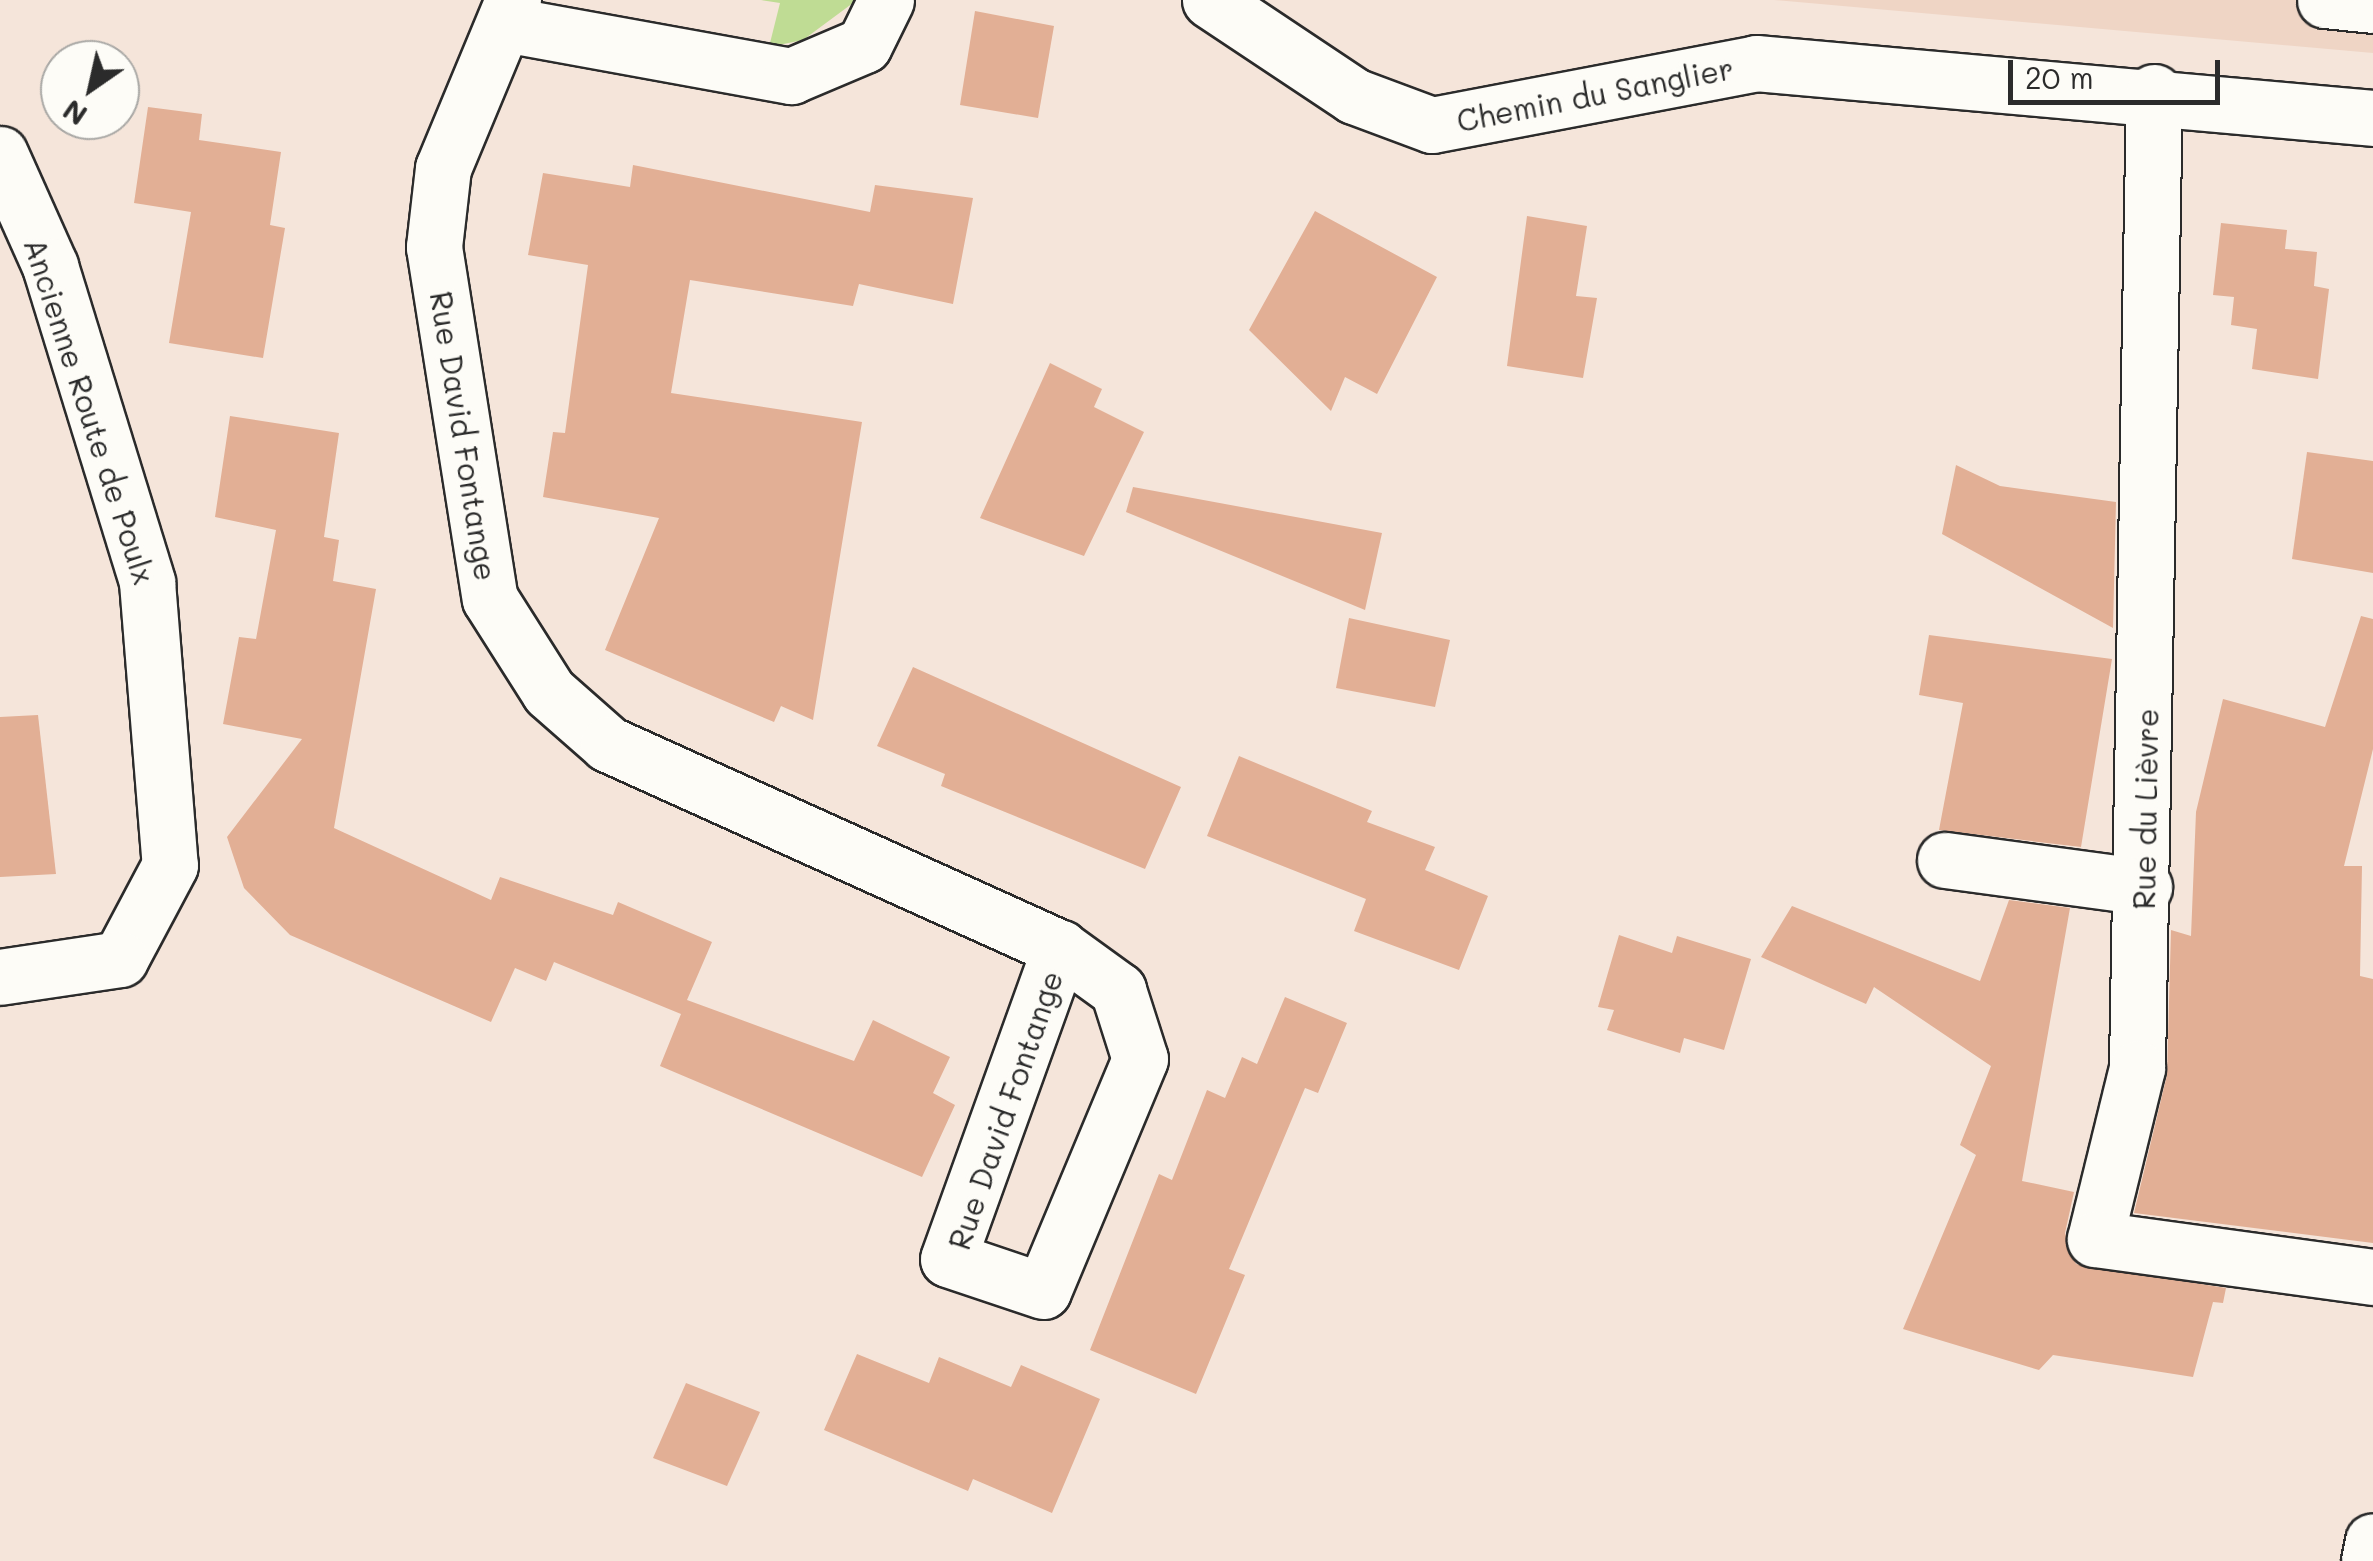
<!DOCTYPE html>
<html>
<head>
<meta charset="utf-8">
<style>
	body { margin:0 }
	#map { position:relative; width:2373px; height:1561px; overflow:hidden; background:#f5e5da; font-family:Mali,sans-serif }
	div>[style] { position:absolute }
	.built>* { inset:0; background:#efd5c5 }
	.green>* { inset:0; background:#bfdc94 }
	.building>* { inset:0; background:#e2af95 }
	.roads { filter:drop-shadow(2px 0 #2b2b2b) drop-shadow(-2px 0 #2b2b2b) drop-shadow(0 2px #2b2b2b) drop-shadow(0 -2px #2b2b2b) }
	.minor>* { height:55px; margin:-27.5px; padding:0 27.5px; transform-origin:27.5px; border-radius:27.5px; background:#fdfcf7 }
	span { translate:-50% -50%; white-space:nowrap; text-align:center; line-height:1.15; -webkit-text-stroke:9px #fdfcf7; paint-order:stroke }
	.street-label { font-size:30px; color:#2b2b2b }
	.north { position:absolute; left:40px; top:40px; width:100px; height:100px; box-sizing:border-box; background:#fdfcf7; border:2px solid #a9a8a5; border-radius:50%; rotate:214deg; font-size:28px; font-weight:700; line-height:40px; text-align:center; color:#2b2b2b }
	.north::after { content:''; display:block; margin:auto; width:35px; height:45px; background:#2b2b2b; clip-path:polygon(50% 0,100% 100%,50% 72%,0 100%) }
	.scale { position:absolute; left:2008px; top:60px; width:212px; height:45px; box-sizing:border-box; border:5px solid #2b2b2b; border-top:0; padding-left:12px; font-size:30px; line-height:35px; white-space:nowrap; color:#2b2b2b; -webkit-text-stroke:8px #fdfcf7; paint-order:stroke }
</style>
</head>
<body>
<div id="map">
	<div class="built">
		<i style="clip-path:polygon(1774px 0,2373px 0,2373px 53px)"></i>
	</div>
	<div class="green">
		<i style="clip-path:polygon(761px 0,857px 0,803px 40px,769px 47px,780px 3px)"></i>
	</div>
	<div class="building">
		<i style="clip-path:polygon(975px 11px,1054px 26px,1038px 118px,960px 105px)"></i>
		<i style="clip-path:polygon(148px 107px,202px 114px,199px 140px,281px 152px,270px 225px,285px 228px,263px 358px,169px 343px,191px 212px,134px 203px)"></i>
		<i style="clip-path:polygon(633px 165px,870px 212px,875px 185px,973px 198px,953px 304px,859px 284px,853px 306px,690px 280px,671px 393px,862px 422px,813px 720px,781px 706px,774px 722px,605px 650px,659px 518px,543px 497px,553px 432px,565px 433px,588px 265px,528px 255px,543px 173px,630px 187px)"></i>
		<i style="clip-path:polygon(1315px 211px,1437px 277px,1377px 394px,1345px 377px,1331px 411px,1249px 330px)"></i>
		<i style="clip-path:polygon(1527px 216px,1587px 226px,1576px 296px,1597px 298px,1583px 378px,1507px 366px)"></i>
		<i style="clip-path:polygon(2221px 223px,2287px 230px,2285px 249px,2317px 252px,2314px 286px,2329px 289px,2318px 379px,2252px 369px,2257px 329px,2231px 325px,2234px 297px,2213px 295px)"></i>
		<i style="clip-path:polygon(1050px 363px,1102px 389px,1094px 407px,1144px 432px,1084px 556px,980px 518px)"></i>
		<i style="clip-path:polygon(230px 416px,339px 433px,324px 537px,339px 540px,333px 581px,376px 589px,334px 828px,491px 900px,500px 877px,613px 915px,618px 902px,712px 942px,687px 1000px,854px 1061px,873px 1020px,950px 1057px,933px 1093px,955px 1105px,922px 1177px,660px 1066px,681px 1014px,554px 962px,546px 981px,515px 968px,491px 1022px,290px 935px,244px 888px,227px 837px,302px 739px,223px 724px,239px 637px,256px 639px,276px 530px,215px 517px)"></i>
		<i style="clip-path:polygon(2307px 452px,2373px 461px,2373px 573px,2292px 559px)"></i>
		<i style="clip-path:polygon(1956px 465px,2000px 486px,2116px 502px,2113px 628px,1942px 534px)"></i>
		<i style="clip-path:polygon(1133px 487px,1382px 533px,1365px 610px,1126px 512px)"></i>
		<i style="clip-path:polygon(2361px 616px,2373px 619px,2373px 749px,2344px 866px,2362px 866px,2360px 976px,2373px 979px,2373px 1243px,2134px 1213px,2167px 1075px,2171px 930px,2191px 936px,2196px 812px,2223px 699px,2325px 727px)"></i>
		<i style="clip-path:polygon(1349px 618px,1450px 640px,1435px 707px,1336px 688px)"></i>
		<i style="clip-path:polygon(1929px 635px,2112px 659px,2081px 847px,1939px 830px,1963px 703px,1919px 695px)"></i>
		<i style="clip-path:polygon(913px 667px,1181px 787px,1145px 869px,941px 786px,945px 774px,877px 746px)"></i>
		<i style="clip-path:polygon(38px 715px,56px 874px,0 877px,0 717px)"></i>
		<i style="clip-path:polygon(1239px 756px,1372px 811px,1367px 822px,1435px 847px,1425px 870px,1488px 896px,1459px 970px,1354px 931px,1366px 899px,1207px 836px)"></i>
		<i style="clip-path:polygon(2009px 900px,2070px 908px,2022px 1181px,2074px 1192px,2065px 1233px,2076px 1264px,2226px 1288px,2223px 1303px,2213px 1302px,2193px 1377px,2053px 1355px,2039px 1370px,1903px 1329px,1976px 1155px,1960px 1145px,1991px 1066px,1874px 987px,1866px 1004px,1761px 957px,1792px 906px,1980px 981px)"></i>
		<i style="clip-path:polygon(1619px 935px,1672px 953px,1677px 936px,1751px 959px,1724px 1050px,1684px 1038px,1680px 1053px,1607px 1030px,1614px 1010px,1598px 1007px)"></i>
		<i style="clip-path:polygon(1285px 997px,1347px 1023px,1318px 1093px,1305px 1088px,1229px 1269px,1245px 1275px,1196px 1394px,1090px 1350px,1159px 1174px,1172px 1180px,1207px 1090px,1225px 1098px,1242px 1057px,1257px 1064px)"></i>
		<i style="clip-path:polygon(857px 1354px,929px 1383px,939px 1357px,1011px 1387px,1021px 1365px,1100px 1399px,1052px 1513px,973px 1479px,968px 1491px,824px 1430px)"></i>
		<i style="clip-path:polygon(686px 1383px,760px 1412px,727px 1486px,653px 1458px)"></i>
	</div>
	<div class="roads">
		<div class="minor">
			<i style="left:513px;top:0;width:182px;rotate:112.6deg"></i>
			<i style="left:443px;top:168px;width:80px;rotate:96.5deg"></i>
			<i style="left:434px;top:247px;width:356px;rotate:81deg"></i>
			<i style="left:490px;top:599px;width:110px;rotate:57.6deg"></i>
			<i style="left:549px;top:692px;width:79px;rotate:41.4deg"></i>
			<i style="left:608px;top:744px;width:496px;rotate:24.3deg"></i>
			<i style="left:1060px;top:948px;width:72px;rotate:35.9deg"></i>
			<i style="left:1118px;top:990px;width:72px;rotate:72.3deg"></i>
			<i style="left:1140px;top:1059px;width:251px;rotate:112.7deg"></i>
			<i style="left:1043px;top:1291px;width:100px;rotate:-161.4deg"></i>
			<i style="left:948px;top:1259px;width:331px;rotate:-70.2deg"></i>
			<i style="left:1210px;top:0;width:173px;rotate:33.7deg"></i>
			<i style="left:1354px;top:96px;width:83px;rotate:20.4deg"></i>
			<i style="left:1432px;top:125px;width:330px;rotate:-10.8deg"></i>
			<i style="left:1756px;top:63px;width:619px;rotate:5.09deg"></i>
			<i style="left:2325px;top:0;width:48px;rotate:5.9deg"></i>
			<i style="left:510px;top:25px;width:286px;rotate:10.3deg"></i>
			<i style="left:791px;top:76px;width:79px;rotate:-23deg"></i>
			<i style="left:864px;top:45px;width:50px;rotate:-63.9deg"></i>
			<i style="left:2154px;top:92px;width:976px;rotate:91deg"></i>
			<i style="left:2137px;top:1068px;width:176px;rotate:103.8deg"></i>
			<i style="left:2095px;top:1239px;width:281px;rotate:7.8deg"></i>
			<i style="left:0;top:154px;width:123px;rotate:65.9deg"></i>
			<i style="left:50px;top:266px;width:331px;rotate:72.9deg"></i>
			<i style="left:147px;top:582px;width:284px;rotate:85.4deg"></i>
			<i style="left:170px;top:865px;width:106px;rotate:118deg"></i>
			<i style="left:120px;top:959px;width:121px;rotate:171.5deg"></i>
			<i style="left:1945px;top:860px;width:201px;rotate:7.7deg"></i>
			<i style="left:2369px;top:1561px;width:20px;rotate:-79deg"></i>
		</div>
	</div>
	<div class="street-label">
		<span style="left:1595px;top:94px;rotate:-11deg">Chemin du Sanglier</span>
		<span style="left:90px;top:411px;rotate:72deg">Ancienne Route de Poulx</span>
		<span style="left:464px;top:436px;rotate:81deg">Rue David Fontange</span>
		<span style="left:2145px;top:809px;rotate:-89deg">Rue du Lièvre</span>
		<span style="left:1005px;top:1110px;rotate:-71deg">Rue David Fontange</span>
	</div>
	<div class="north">N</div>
	<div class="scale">20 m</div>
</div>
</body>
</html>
